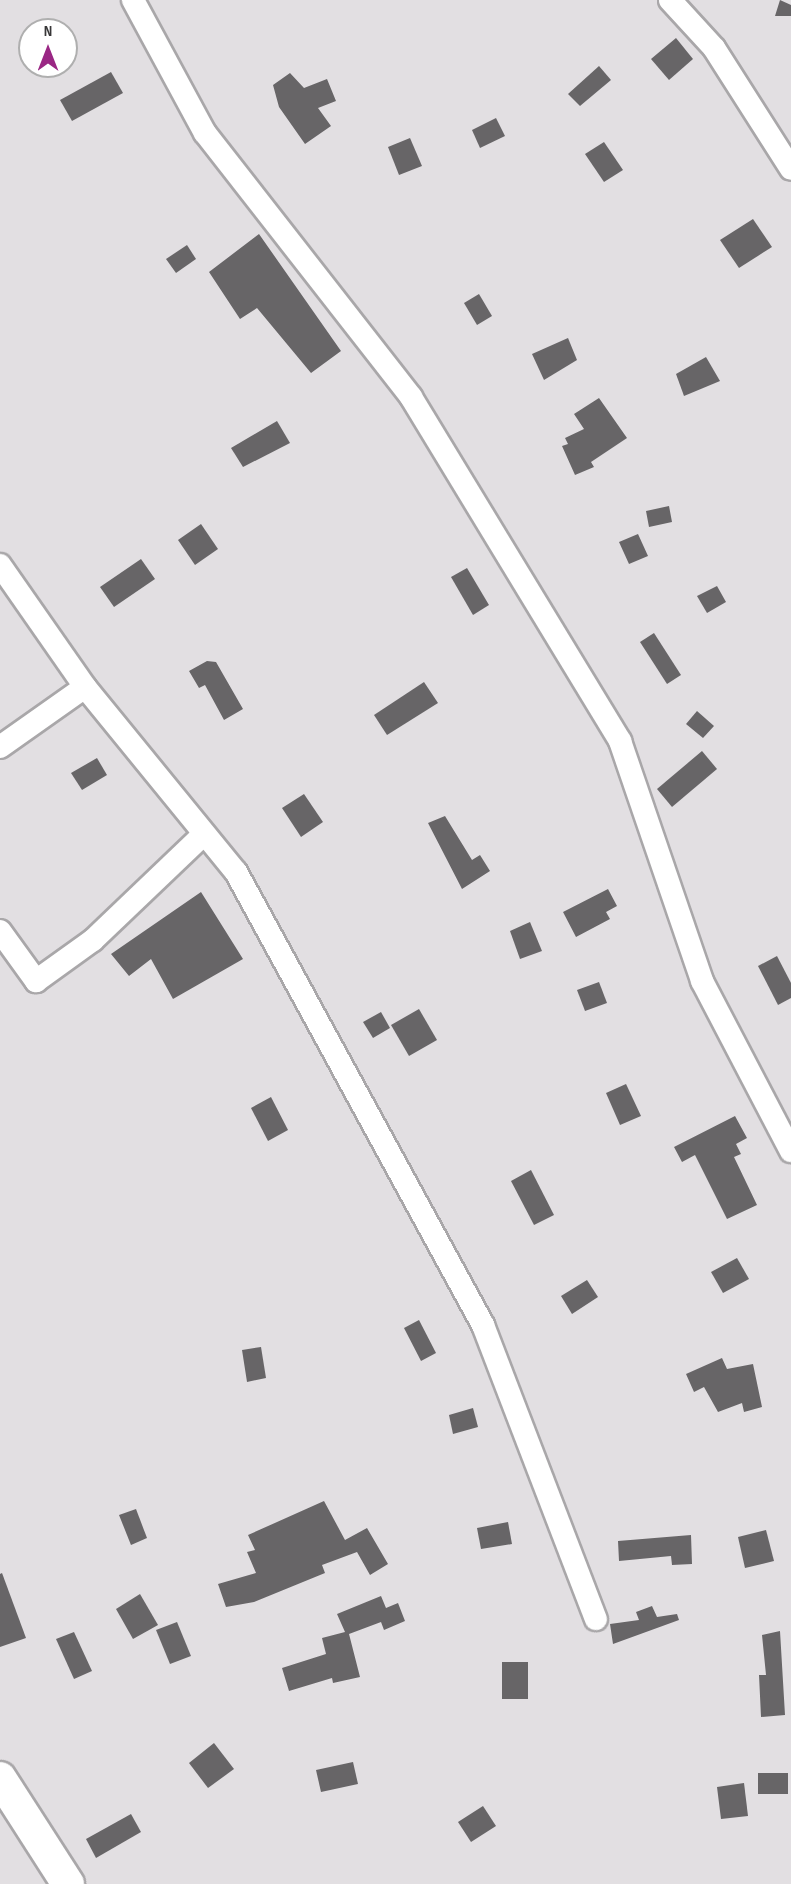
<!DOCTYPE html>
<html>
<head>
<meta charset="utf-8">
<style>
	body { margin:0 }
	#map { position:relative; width:791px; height:1884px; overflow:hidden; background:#e2dfe2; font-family:"Sofia Sans Condensed",sans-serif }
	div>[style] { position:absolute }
	.building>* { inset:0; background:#676567 }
	.roads { filter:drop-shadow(2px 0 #a9a7a9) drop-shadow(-2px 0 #a9a7a9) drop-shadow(0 2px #a9a7a9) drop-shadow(0 -2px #a9a7a9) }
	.street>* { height:22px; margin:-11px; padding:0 11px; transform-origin:11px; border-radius:11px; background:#fff }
	.secondary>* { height:32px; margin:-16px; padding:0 16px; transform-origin:16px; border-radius:16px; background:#fff }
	span { translate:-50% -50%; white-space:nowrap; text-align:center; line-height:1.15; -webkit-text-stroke:6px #fff; paint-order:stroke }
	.north { position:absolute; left:18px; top:18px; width:60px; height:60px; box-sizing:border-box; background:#fff; border:2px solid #afafaf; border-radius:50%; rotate:0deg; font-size:16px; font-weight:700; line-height:24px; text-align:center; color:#383738 }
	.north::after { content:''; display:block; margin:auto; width:21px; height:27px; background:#9a2784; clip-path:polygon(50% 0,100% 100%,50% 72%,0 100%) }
</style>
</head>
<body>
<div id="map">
	<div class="building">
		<i style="clip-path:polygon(780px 0,791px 5px,791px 16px,775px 16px)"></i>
		<i style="clip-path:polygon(676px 38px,693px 59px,669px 80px,651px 59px)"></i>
		<i style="clip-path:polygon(599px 66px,611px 80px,580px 106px,568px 94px)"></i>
		<i style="clip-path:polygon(111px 72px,123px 93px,72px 121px,60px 100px)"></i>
		<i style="clip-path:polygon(290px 73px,304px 88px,327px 79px,336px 101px,318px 108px,331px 126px,305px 144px,279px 107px,273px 85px)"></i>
		<i style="clip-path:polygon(496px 118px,505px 136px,480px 148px,472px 130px)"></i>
		<i style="clip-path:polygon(410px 138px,422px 166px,399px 175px,388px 147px)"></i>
		<i style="clip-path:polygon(604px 142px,623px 170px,604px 182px,585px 154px)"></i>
		<i style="clip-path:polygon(753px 219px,772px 247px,739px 268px,720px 240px)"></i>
		<i style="clip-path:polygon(259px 234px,341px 351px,311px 373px,257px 308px,240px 319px,209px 272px)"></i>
		<i style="clip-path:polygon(187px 245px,196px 259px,176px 273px,166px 259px)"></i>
		<i style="clip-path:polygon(479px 294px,492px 316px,477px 325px,464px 303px)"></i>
		<i style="clip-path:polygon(568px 338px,577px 360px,544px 380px,532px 354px)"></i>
		<i style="clip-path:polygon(706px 357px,720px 381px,684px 396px,676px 374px)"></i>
		<i style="clip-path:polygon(599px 398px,627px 438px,591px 462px,594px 467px,575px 475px,562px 446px,568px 444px,565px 438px,584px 429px,574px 414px)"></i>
		<i style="clip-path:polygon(277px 421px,290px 443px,243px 467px,231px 448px)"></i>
		<i style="clip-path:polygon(669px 506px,672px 522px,649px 527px,646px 511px)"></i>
		<i style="clip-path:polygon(201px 524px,218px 549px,195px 565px,178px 540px)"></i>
		<i style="clip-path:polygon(638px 534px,648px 556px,629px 564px,619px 542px)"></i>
		<i style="clip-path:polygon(141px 559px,155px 579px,114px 607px,100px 587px)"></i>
		<i style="clip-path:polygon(467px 568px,489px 605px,473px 615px,451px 577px)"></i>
		<i style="clip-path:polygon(717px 586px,726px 602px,707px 613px,697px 596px)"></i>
		<i style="clip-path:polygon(654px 633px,681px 675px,667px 684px,640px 642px)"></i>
		<i style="clip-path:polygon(207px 661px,216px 662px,243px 709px,224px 720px,205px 685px,199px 688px,189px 671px)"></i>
		<i style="clip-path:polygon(424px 682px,438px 703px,387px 735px,374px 715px)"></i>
		<i style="clip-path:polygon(697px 711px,714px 726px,703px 738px,686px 724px)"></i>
		<i style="clip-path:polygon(702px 751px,717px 769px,672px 807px,657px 789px)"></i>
		<i style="clip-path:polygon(97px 758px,107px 775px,82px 790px,71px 773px)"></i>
		<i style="clip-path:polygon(304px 794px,323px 822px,301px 837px,282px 808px)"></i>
		<i style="clip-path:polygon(445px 816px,472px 860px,480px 855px,490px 871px,462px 889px,428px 823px)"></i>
		<i style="clip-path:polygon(608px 889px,617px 906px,606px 912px,610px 919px,576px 937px,563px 912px)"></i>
		<i style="clip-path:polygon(201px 892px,243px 959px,173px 999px,151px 959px,129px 976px,111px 954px)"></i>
		<i style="clip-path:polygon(530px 922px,542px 951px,520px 959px,510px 931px)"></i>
		<i style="clip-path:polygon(777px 956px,791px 983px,791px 998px,778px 1005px,758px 966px)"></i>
		<i style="clip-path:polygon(599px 982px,607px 1003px,585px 1011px,577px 990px)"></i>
		<i style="clip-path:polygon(419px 1009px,437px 1040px,409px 1056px,391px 1025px)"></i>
		<i style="clip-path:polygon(381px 1012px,390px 1028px,373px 1038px,363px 1022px)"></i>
		<i style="clip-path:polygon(626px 1084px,641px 1116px,620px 1125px,606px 1093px)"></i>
		<i style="clip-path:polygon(271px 1097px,288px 1130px,268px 1141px,251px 1108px)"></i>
		<i style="clip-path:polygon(735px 1116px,747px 1138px,736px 1144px,741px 1154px,734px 1157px,757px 1205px,727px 1219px,695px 1155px,682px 1162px,674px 1147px)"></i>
		<i style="clip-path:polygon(531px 1170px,554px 1215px,534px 1225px,511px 1181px)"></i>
		<i style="clip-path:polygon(737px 1258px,749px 1279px,723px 1293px,711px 1272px)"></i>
		<i style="clip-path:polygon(587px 1280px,598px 1297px,572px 1314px,561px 1296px)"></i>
		<i style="clip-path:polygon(419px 1320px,436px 1353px,421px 1361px,404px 1328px)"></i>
		<i style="clip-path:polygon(261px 1347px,266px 1378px,247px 1382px,242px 1350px)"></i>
		<i style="clip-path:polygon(722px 1358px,727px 1369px,753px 1364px,762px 1407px,744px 1412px,742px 1403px,718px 1412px,704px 1387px,694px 1392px,686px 1374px)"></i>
		<i style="clip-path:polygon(473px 1408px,478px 1427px,453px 1434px,449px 1415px)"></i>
		<i style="clip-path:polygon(324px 1501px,345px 1540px,367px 1528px,388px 1564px,370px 1575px,357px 1552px,322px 1565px,325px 1573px,254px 1602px,226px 1607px,218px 1584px,256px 1573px,247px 1552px,255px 1550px,248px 1535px)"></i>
		<i style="clip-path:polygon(136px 1509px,147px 1538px,131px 1545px,119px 1515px)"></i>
		<i style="clip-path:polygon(508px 1522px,512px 1544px,481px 1549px,477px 1528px)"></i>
		<i style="clip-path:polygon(766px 1530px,774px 1561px,745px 1568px,738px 1537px)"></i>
		<i style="clip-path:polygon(691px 1535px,692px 1564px,672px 1565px,671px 1556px,619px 1561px,618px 1541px)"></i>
		<i style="clip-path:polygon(2px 1573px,26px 1638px,0 1647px,0 1574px)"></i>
		<i style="clip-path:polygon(140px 1594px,158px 1625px,133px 1639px,116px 1609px)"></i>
		<i style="clip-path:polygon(381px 1596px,386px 1608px,398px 1603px,405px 1621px,384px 1630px,381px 1622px,349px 1634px,360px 1677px,333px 1683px,332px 1678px,289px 1691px,282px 1668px,326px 1654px,322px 1638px,345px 1632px,337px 1614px)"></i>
		<i style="clip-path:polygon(652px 1606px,657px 1617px,677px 1614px,679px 1620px,613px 1644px,610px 1624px,639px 1620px,636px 1612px)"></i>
		<i style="clip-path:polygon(177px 1622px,191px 1656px,170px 1664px,156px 1630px)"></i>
		<i style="clip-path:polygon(780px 1631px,785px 1715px,761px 1717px,759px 1675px,766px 1675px,762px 1635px)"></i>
		<i style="clip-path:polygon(74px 1632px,92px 1671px,74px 1679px,56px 1639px)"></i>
		<i style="clip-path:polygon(502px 1662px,528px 1662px,528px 1699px,502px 1699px)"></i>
		<i style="clip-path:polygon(214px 1743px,234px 1769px,208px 1788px,189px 1763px)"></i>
		<i style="clip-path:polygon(353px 1762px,358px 1784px,321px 1792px,316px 1770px)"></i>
		<i style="clip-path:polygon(758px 1773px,788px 1773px,788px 1794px,758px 1794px)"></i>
		<i style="clip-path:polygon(744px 1783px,748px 1816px,721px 1819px,717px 1787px)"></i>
		<i style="clip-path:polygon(483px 1806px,496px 1826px,471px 1842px,458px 1822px)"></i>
		<i style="clip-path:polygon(131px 1814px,141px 1832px,96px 1858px,86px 1839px)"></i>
	</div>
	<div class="roads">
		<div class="street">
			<i style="left:133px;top:0;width:151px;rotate:61.6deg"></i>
			<i style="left:205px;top:133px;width:335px;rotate:52deg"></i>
			<i style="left:411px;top:397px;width:403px;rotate:58.7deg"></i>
			<i style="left:620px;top:741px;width:254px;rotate:71.1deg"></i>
			<i style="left:702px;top:981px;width:192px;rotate:62.4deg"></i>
			<i style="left:670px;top:0;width:65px;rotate:47.5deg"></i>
			<i style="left:714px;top:48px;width:143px;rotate:57.5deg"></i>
			<i style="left:0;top:565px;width:149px;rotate:55.1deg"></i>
			<i style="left:85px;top:687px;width:239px;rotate:50.8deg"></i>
			<i style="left:236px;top:872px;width:516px;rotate:61.4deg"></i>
			<i style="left:483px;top:1325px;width:315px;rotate:69deg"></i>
			<i style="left:0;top:747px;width:104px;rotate:-35.2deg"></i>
			<i style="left:0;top:931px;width:62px;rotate:54.2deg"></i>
			<i style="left:36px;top:981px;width:70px;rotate:-35.7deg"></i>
			<i style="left:93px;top:940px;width:153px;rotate:-43.7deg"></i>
		</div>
		<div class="secondary">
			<i style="left:0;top:1778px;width:126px;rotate:57.3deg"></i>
		</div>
	</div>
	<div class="north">N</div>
</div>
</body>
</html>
